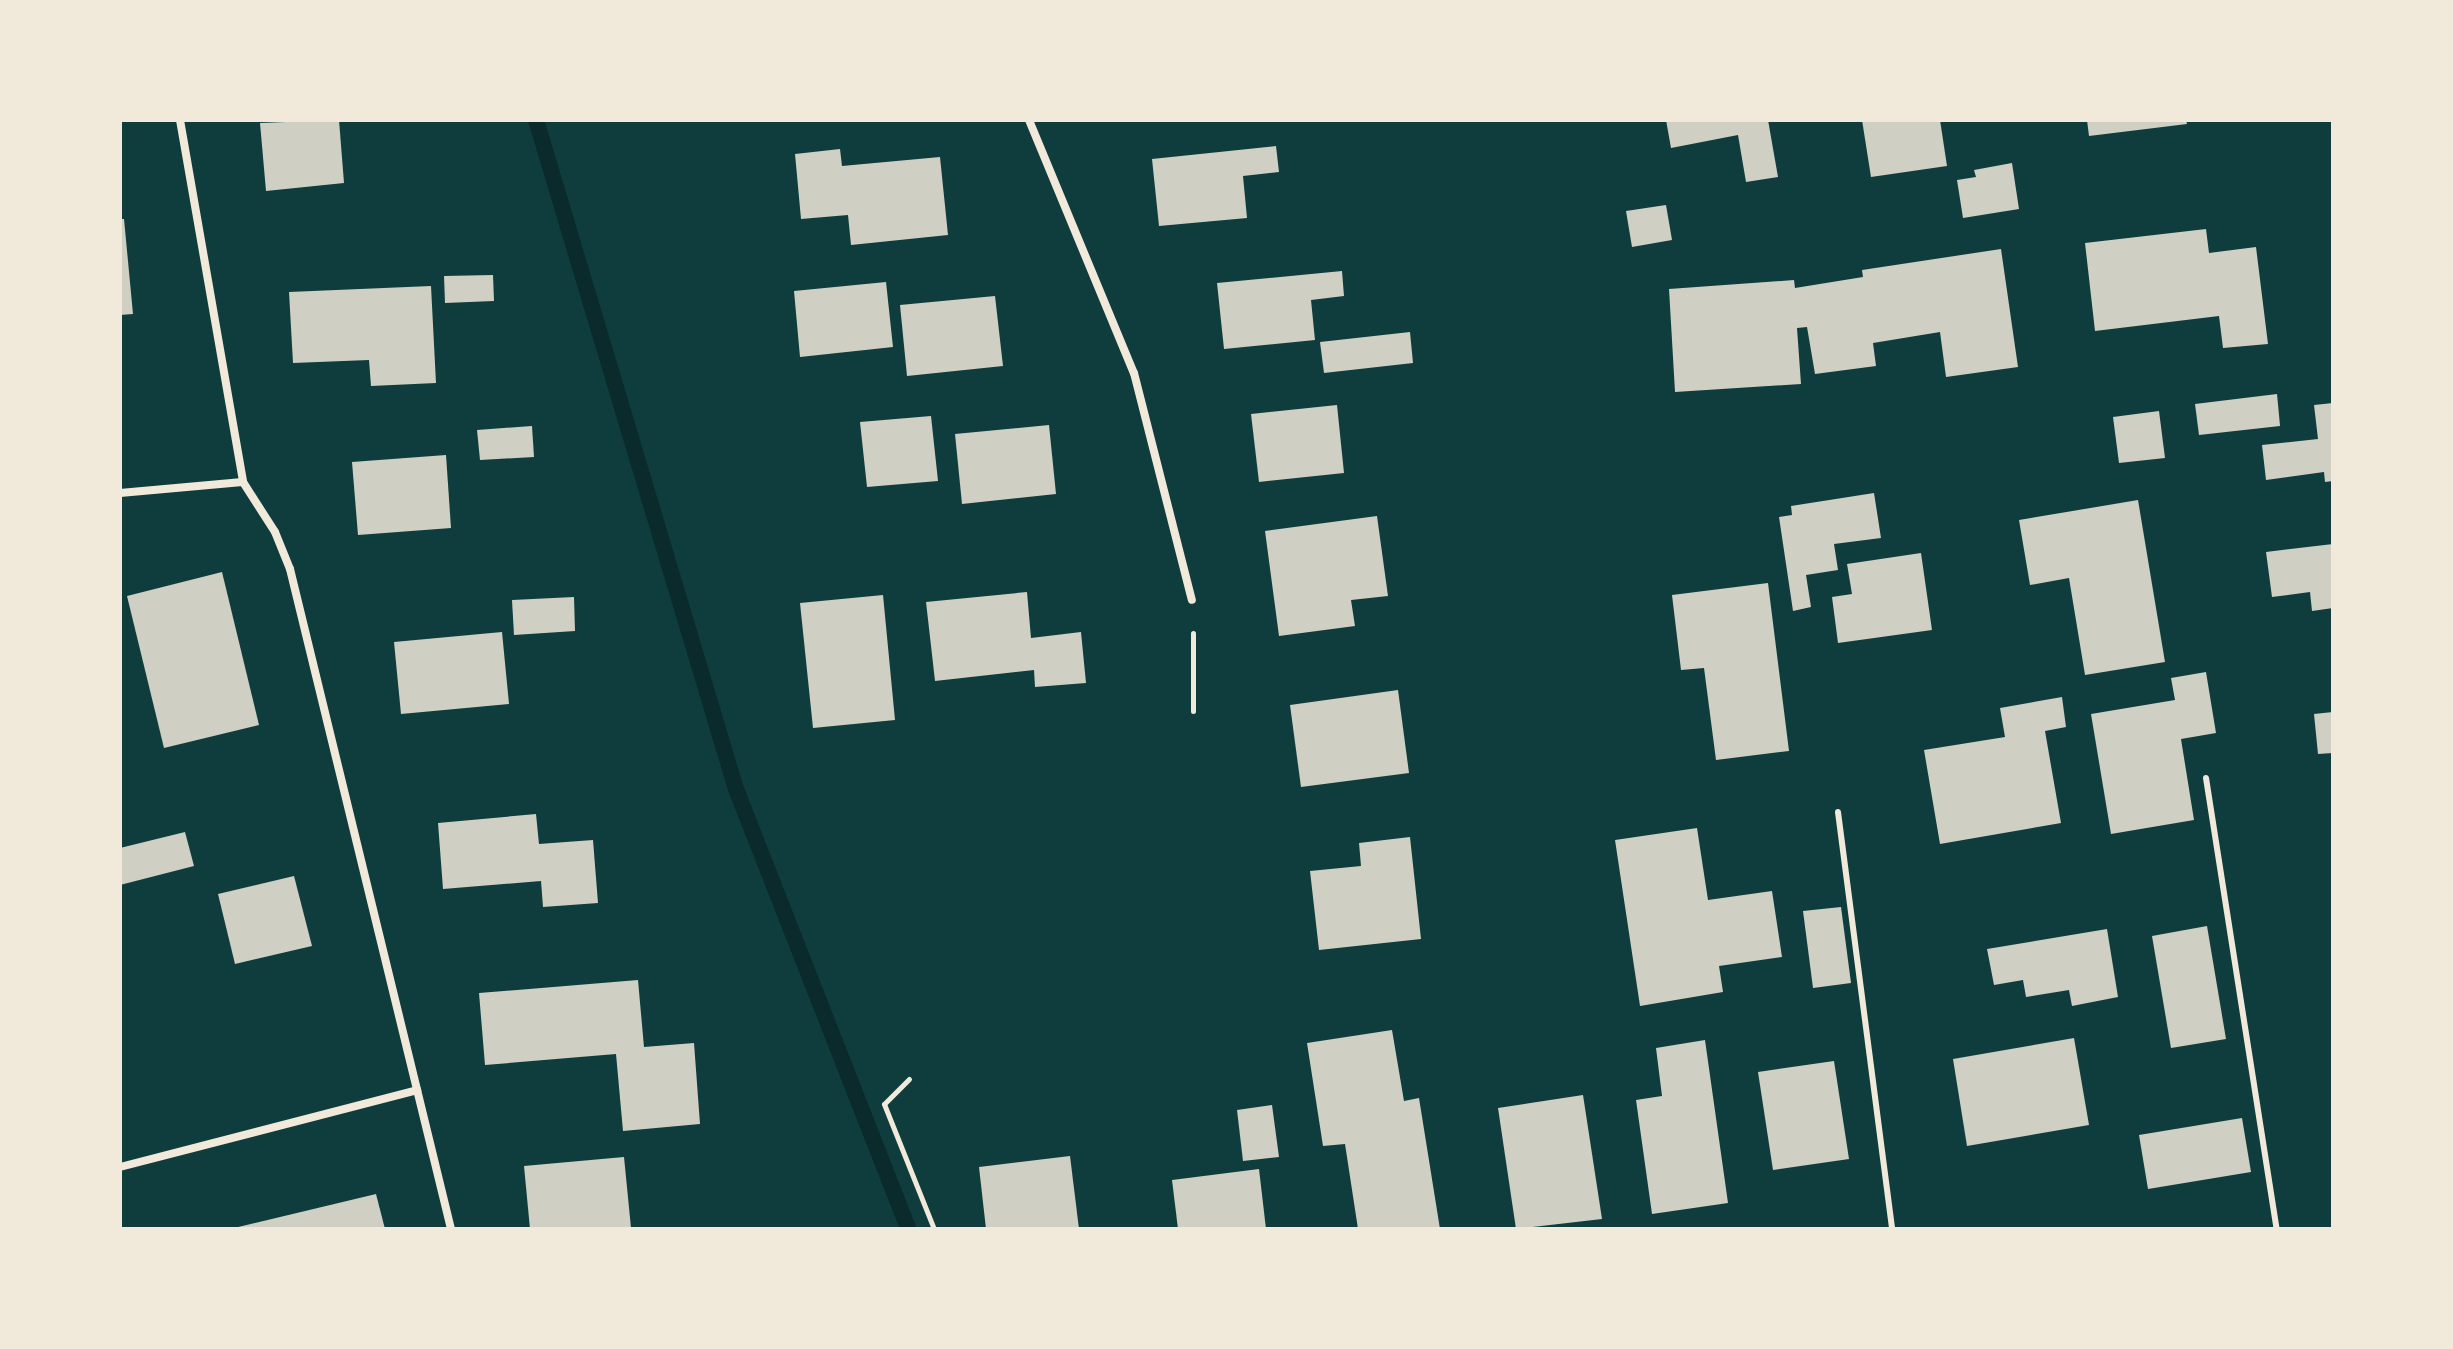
<!DOCTYPE html>
<html>
<head>
<meta charset="utf-8">
<style>
	body { margin:0 }
	#map { position:relative; width:2453px; height:1349px; overflow:hidden; background:#0f3d3e; font-family:Georgia,serif }
	div>[style] { position:absolute }
	.stream>* { height:16px; margin:-8px; padding:0 8px; transform-origin:8px; border-radius:8px; background:#0a2a2b }
	.building>* { inset:0; background:#cfcfc3 }
	.path>* { height:5px; margin:-2.5px; padding:0 2.5px; transform-origin:2.5px; border-radius:2.5px; background:#f1e9da }
	.service>* { height:6px; margin:-3px; padding:0 3px; transform-origin:3px; border-radius:3px; background:#f1e9da }
	.minor>* { height:8px; margin:-4px; padding:0 4px; transform-origin:4px; border-radius:4px; background:#f1e9da }
	span { translate:-50% -50%; white-space:nowrap; text-align:center; line-height:1.15; -webkit-text-stroke:7px #f1e9da; paint-order:stroke }
	.frame { position:absolute; inset:0; border:122px solid #f1e9da; pointer-events:none }
</style>
</head>
<body>
<div id="map">
	<div class="stream">
		<i style="left:536px;top:120px;width:698px;rotate:73.36deg"></i>
		<i style="left:736px;top:789px;width:472px;rotate:68.6deg"></i>
	</div>
	<div class="building">
		<i style="clip-path:polygon(339px 120px,344px 183px,266px 191px,260px 123px)"></i>
		<i style="clip-path:polygon(1666px 120px,1768px 120px,1778px 177px,1746px 182px,1738px 135px,1671px 148px)"></i>
		<i style="clip-path:polygon(1862px 120px,1940px 120px,1947px 166px,1871px 177px)"></i>
		<i style="clip-path:polygon(2087px 120px,2186px 120px,2187px 124px,2089px 136px)"></i>
		<i style="clip-path:polygon(1276px 146px,1279px 172px,1243px 176px,1247px 218px,1159px 226px,1152px 159px)"></i>
		<i style="clip-path:polygon(840px 149px,842px 166px,940px 157px,948px 235px,851px 245px,848px 215px,801px 219px,795px 154px)"></i>
		<i style="clip-path:polygon(2012px 163px,2019px 209px,1963px 218px,1957px 180px,1976px 177px,1974px 170px)"></i>
		<i style="clip-path:polygon(1666px 205px,1672px 240px,1632px 247px,1626px 211px)"></i>
		<i style="clip-path:polygon(120px 219px,124px 219px,133px 314px,120px 315px)"></i>
		<i style="clip-path:polygon(2206px 229px,2209px 253px,2256px 247px,2268px 344px,2223px 348px,2219px 316px,2095px 331px,2085px 243px)"></i>
		<i style="clip-path:polygon(2001px 249px,2018px 367px,1946px 377px,1940px 332px,1873px 343px,1876px 366px,1815px 374px,1807px 327px,1797px 328px,1801px 384px,1675px 392px,1669px 289px,1794px 280px,1795px 288px,1863px 277px,1862px 270px)"></i>
		<i style="clip-path:polygon(1342px 271px,1344px 296px,1311px 300px,1315px 340px,1224px 349px,1217px 283px)"></i>
		<i style="clip-path:polygon(493px 275px,494px 301px,445px 303px,444px 276px)"></i>
		<i style="clip-path:polygon(886px 282px,893px 347px,800px 357px,794px 291px)"></i>
		<i style="clip-path:polygon(431px 286px,436px 383px,371px 386px,369px 360px,293px 363px,289px 292px)"></i>
		<i style="clip-path:polygon(995px 296px,1003px 366px,907px 376px,900px 305px)"></i>
		<i style="clip-path:polygon(1410px 332px,1413px 363px,1324px 373px,1320px 342px)"></i>
		<i style="clip-path:polygon(2277px 394px,2280px 426px,2199px 435px,2195px 404px)"></i>
		<i style="clip-path:polygon(2333px 403px,2333px 481px,2325px 482px,2324px 472px,2266px 480px,2262px 445px,2318px 439px,2314px 405px)"></i>
		<i style="clip-path:polygon(1337px 405px,1344px 473px,1259px 482px,1251px 414px)"></i>
		<i style="clip-path:polygon(2159px 411px,2165px 458px,2119px 463px,2113px 417px)"></i>
		<i style="clip-path:polygon(931px 416px,938px 481px,867px 487px,860px 422px)"></i>
		<i style="clip-path:polygon(1049px 425px,1056px 494px,962px 504px,955px 434px)"></i>
		<i style="clip-path:polygon(532px 426px,534px 457px,480px 460px,477px 430px)"></i>
		<i style="clip-path:polygon(446px 455px,451px 528px,358px 535px,352px 462px)"></i>
		<i style="clip-path:polygon(1874px 493px,1881px 538px,1834px 544px,1838px 570px,1806px 575px,1811px 607px,1793px 611px,1779px 517px,1792px 515px,1791px 506px)"></i>
		<i style="clip-path:polygon(2138px 500px,2165px 662px,2085px 675px,2069px 578px,2030px 585px,2019px 520px)"></i>
		<i style="clip-path:polygon(1377px 516px,1388px 596px,1351px 600px,1355px 626px,1279px 636px,1265px 531px)"></i>
		<i style="clip-path:polygon(2333px 544px,2333px 608px,2312px 611px,2310px 592px,2272px 597px,2266px 552px)"></i>
		<i style="clip-path:polygon(1921px 553px,1932px 630px,1838px 643px,1832px 597px,1852px 594px,1847px 564px)"></i>
		<i style="clip-path:polygon(222px 572px,259px 725px,164px 748px,127px 596px)"></i>
		<i style="clip-path:polygon(1768px 583px,1789px 751px,1716px 760px,1704px 668px,1681px 670px,1672px 595px)"></i>
		<i style="clip-path:polygon(1027px 592px,1031px 638px,1081px 632px,1086px 683px,1035px 687px,1034px 670px,935px 681px,926px 602px)"></i>
		<i style="clip-path:polygon(883px 595px,895px 720px,813px 728px,800px 603px)"></i>
		<i style="clip-path:polygon(574px 597px,575px 631px,514px 635px,512px 600px)"></i>
		<i style="clip-path:polygon(502px 632px,509px 704px,401px 714px,394px 642px)"></i>
		<i style="clip-path:polygon(2206px 672px,2216px 733px,2181px 739px,2194px 820px,2111px 834px,2091px 714px,2175px 700px,2171px 678px)"></i>
		<i style="clip-path:polygon(1398px 690px,1409px 773px,1301px 787px,1290px 705px)"></i>
		<i style="clip-path:polygon(2062px 697px,2066px 727px,2045px 731px,2061px 823px,1940px 844px,1924px 750px,2005px 737px,2000px 708px)"></i>
		<i style="clip-path:polygon(2333px 712px,2333px 753px,2318px 754px,2314px 714px)"></i>
		<i style="clip-path:polygon(536px 814px,539px 844px,593px 840px,598px 903px,543px 907px,541px 881px,443px 889px,438px 823px)"></i>
		<i style="clip-path:polygon(1697px 828px,1708px 900px,1772px 891px,1782px 957px,1719px 966px,1723px 992px,1640px 1006px,1615px 840px)"></i>
		<i style="clip-path:polygon(185px 832px,194px 866px,120px 885px,120px 848px)"></i>
		<i style="clip-path:polygon(1410px 837px,1421px 939px,1319px 950px,1310px 871px,1361px 866px,1359px 843px)"></i>
		<i style="clip-path:polygon(294px 876px,312px 946px,235px 964px,218px 894px)"></i>
		<i style="clip-path:polygon(1841px 907px,1851px 983px,1813px 988px,1803px 911px)"></i>
		<i style="clip-path:polygon(2207px 926px,2226px 1039px,2171px 1048px,2152px 936px)"></i>
		<i style="clip-path:polygon(2107px 929px,2118px 997px,2072px 1006px,2069px 990px,2026px 997px,2023px 980px,1994px 985px,1987px 949px)"></i>
		<i style="clip-path:polygon(638px 980px,644px 1047px,694px 1043px,700px 1124px,623px 1131px,616px 1054px,485px 1065px,479px 993px)"></i>
		<i style="clip-path:polygon(1392px 1030px,1404px 1101px,1419px 1098px,1440px 1229px,1358px 1229px,1345px 1144px,1323px 1146px,1307px 1043px)"></i>
		<i style="clip-path:polygon(2074px 1038px,2089px 1125px,1967px 1146px,1953px 1059px)"></i>
		<i style="clip-path:polygon(1705px 1040px,1728px 1203px,1652px 1214px,1636px 1100px,1662px 1096px,1656px 1048px)"></i>
		<i style="clip-path:polygon(1834px 1061px,1849px 1159px,1773px 1170px,1758px 1072px)"></i>
		<i style="clip-path:polygon(1583px 1095px,1602px 1219px,1516px 1229px,1498px 1108px)"></i>
		<i style="clip-path:polygon(1272px 1105px,1279px 1157px,1243px 1161px,1237px 1110px)"></i>
		<i style="clip-path:polygon(2242px 1118px,2251px 1172px,2148px 1189px,2139px 1135px)"></i>
		<i style="clip-path:polygon(1070px 1156px,1079px 1229px,986px 1229px,979px 1167px)"></i>
		<i style="clip-path:polygon(624px 1157px,631px 1228px,530px 1229px,524px 1166px)"></i>
		<i style="clip-path:polygon(1259px 1169px,1266px 1229px,1178px 1229px,1172px 1180px)"></i>
		<i style="clip-path:polygon(376px 1194px,385px 1229px,234px 1229px,234px 1228px)"></i>
	</div>
	<div class="path">
		<i style="left:1193px;top:633px;width:78px;rotate:90deg"></i>
		<i style="left:909px;top:1079px;width:35px;rotate:135deg"></i>
		<i style="left:884px;top:1104px;width:135px;rotate:68.2deg"></i>
	</div>
	<div class="service">
		<i style="left:2206px;top:778px;width:457px;rotate:81.1deg"></i>
		<i style="left:1838px;top:812px;width:420px;rotate:82.6deg"></i>
	</div>
	<div class="minor">
		<i style="left:180px;top:120px;width:367px;rotate:80.1deg"></i>
		<i style="left:243px;top:482px;width:59px;rotate:57.4deg"></i>
		<i style="left:275px;top:532px;width:40px;rotate:68deg"></i>
		<i style="left:290px;top:569px;width:679px;rotate:76.29deg"></i>
		<i style="left:1029px;top:120px;width:274px;rotate:67.5deg"></i>
		<i style="left:1134px;top:373px;width:234px;rotate:75.7deg"></i>
		<i style="left:120px;top:493px;width:123px;rotate:-5.1deg"></i>
		<i style="left:120px;top:1167px;width:307px;rotate:-14.5deg"></i>
	</div>
	<div class="frame"></div>
</div>
</body>
</html>
